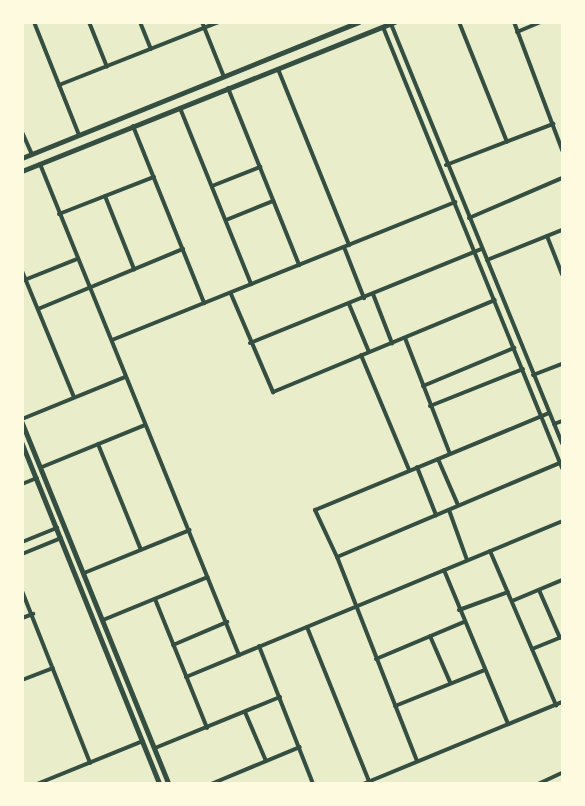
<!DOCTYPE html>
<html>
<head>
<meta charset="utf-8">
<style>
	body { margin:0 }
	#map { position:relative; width:585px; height:806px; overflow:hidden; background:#e9edc9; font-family:Figtree,sans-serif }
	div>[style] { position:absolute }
	.minor>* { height:4px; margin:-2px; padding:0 2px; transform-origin:2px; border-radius:2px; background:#344e41 }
	.tertiary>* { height:4.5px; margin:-2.25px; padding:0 2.25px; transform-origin:2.25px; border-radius:2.25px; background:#344e41 }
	span { translate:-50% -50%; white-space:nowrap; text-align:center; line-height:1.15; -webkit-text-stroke:5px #fefae0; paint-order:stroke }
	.frame { position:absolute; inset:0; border:24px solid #fefae0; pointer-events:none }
</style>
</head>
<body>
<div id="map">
	<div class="minor">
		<i style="left:34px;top:22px;width:122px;rotate:68.3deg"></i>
		<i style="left:89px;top:22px;width:48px;rotate:68.2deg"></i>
		<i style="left:140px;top:22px;width:29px;rotate:68deg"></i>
		<i style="left:202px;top:22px;width:59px;rotate:68.2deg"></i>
		<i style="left:459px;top:22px;width:129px;rotate:68.2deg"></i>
		<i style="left:514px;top:22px;width:137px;rotate:69.4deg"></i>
		<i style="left:391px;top:24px;width:453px;rotate:67.8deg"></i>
		<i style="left:383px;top:27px;width:476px;rotate:67.9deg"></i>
		<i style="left:517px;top:32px;width:25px;rotate:-23deg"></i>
		<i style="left:278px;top:69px;width:190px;rotate:68deg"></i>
		<i style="left:59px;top:85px;width:172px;rotate:-21.5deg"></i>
		<i style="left:228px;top:88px;width:191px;rotate:68.1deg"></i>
		<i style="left:180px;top:108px;width:190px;rotate:68deg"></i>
		<i style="left:133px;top:126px;width:191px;rotate:68.1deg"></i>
		<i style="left:22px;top:132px;width:24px;rotate:66deg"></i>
		<i style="left:40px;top:164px;width:530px;rotate:67.94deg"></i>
		<i style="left:446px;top:165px;width:115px;rotate:-21deg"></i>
		<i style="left:212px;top:186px;width:52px;rotate:-21.6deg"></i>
		<i style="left:105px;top:196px;width:79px;rotate:68.3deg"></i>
		<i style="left:59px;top:214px;width:102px;rotate:-21.3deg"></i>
		<i style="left:469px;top:218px;width:101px;rotate:-23.3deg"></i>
		<i style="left:226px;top:220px;width:51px;rotate:-22deg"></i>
		<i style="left:547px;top:236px;width:41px;rotate:68.5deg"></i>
		<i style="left:344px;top:247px;width:55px;rotate:68.6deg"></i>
		<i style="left:487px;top:260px;width:81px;rotate:-21.8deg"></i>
		<i style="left:22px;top:271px;width:136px;rotate:67.6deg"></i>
		<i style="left:22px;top:281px;width:59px;rotate:-21.8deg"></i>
		<i style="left:231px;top:294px;width:107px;rotate:66.8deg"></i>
		<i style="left:273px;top:392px;width:240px;rotate:-22.5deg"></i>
		<i style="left:373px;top:294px;width:53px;rotate:68.8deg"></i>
		<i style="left:349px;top:304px;width:52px;rotate:67.4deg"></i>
		<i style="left:38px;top:309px;width:157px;rotate:-22.5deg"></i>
		<i style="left:405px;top:338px;width:124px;rotate:68.8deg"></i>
		<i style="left:112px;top:340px;width:370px;rotate:-21.9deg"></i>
		<i style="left:250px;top:343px;width:250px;rotate:-22.1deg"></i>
		<i style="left:361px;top:355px;width:125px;rotate:67.3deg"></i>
		<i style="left:533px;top:375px;width:31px;rotate:-21deg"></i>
		<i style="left:423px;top:386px;width:99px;rotate:-22.7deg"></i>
		<i style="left:430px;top:406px;width:100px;rotate:-21.7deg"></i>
		<i style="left:22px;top:419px;width:111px;rotate:-22.2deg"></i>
		<i style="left:554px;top:424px;width:9px;rotate:-21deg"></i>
		<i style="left:98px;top:444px;width:114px;rotate:67.9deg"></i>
		<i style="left:438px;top:459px;width:50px;rotate:66.5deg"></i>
		<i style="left:42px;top:467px;width:111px;rotate:-22.2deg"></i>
		<i style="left:417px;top:467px;width:52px;rotate:68.4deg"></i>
		<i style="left:22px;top:484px;width:16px;rotate:-22deg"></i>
		<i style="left:449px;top:510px;width:53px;rotate:70.2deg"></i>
		<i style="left:22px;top:542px;width:38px;rotate:-22deg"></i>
		<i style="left:490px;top:551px;width:168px;rotate:66.8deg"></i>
		<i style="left:22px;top:554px;width:42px;rotate:-22.3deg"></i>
		<i style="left:337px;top:557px;width:242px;rotate:-22.9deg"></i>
		<i style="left:444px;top:570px;width:167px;rotate:67.4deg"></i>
		<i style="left:84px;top:573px;width:114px;rotate:-22.1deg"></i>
		<i style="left:539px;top:590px;width:52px;rotate:66.4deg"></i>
		<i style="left:22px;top:591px;width:185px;rotate:68.4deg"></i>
		<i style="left:155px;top:599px;width:139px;rotate:68deg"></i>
		<i style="left:512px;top:601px;width:54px;rotate:-22.8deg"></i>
		<i style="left:459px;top:610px;width:52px;rotate:-20.2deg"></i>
		<i style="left:22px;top:618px;width:12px;rotate:-20deg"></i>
		<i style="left:103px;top:620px;width:113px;rotate:-22.3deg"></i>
		<i style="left:307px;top:627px;width:166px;rotate:68.1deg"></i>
		<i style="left:430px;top:636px;width:50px;rotate:66.5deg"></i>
		<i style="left:173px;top:645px;width:59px;rotate:-23.1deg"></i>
		<i style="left:259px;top:646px;width:148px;rotate:68.6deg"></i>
		<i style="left:532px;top:649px;width:32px;rotate:-22deg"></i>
		<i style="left:376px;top:659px;width:95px;rotate:-22.8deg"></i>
		<i style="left:186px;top:677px;width:407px;rotate:-22.5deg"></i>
		<i style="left:22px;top:680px;width:33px;rotate:-21deg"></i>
		<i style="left:395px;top:706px;width:97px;rotate:-21.8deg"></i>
		<i style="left:245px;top:712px;width:53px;rotate:66.8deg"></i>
		<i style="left:155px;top:748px;width:135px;rotate:-22.2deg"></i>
		<i style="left:417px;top:761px;width:219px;rotate:-111.4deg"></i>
		<i style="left:337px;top:557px;width:52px;rotate:-115.1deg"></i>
		<i style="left:315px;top:510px;width:253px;rotate:-22.5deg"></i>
		<i style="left:37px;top:784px;width:114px;rotate:-22.1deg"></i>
		<i style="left:211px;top:784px;width:96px;rotate:-22.6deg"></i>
		<i style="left:363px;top:784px;width:215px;rotate:-22.4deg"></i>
		<i style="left:538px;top:784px;width:26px;rotate:-25deg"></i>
	</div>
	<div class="tertiary">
		<i style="left:22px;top:158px;width:363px;rotate:-22deg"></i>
		<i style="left:22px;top:171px;width:401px;rotate:-21.8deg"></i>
		<i style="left:22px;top:422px;width:391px;rotate:67.9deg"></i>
		<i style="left:22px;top:443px;width:368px;rotate:68deg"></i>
	</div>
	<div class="frame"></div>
</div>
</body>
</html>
